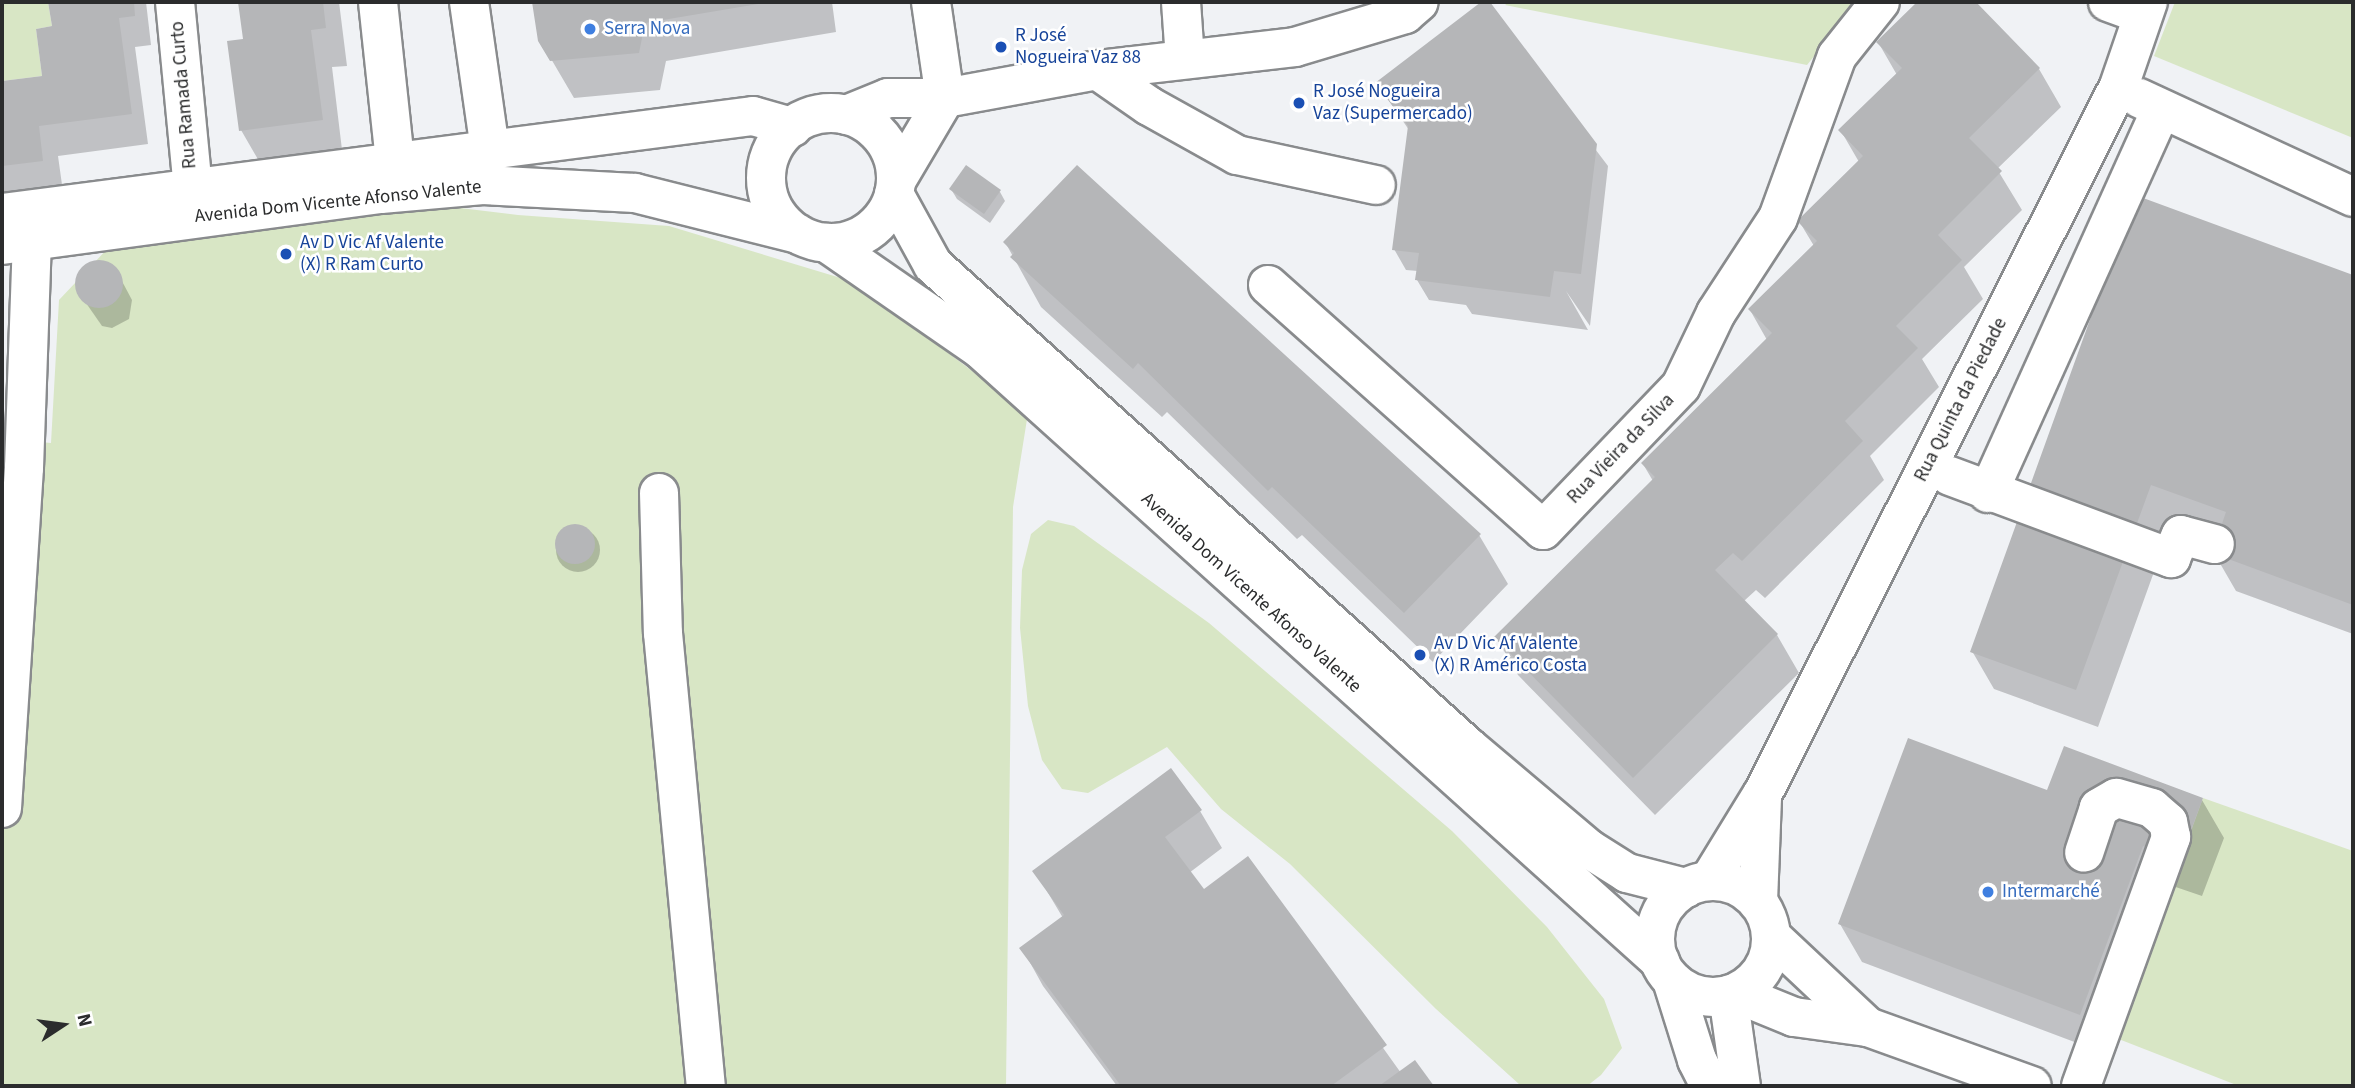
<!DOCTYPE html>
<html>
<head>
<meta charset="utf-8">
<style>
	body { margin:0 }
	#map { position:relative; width:2355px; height:1088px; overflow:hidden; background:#f0f2f5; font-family:"Source Sans 3",sans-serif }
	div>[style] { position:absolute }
	.green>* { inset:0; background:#d8e6c5 }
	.shadow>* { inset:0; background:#0003 }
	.round { border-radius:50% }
	.building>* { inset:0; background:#b5b6b8 }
	.roads { filter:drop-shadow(2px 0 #898b8d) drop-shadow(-2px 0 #898b8d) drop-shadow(0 2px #898b8d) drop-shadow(0 -2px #898b8d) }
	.minor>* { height:38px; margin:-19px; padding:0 19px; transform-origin:19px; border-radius:19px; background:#fff }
	.minor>.ring { margin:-19px; padding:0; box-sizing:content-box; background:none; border:38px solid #fff; border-radius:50% }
	.dots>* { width:19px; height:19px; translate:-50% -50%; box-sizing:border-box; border:4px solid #fff; border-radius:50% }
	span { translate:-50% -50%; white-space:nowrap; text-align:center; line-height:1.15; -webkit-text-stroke:5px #fff; paint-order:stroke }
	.shop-label { font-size:19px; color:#366cbe }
	.left { translate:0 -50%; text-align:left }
	.transit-label { font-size:19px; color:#164399 }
	.street-label { font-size:19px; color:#2b2c2d }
	.frame { position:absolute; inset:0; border:4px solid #2b2c2d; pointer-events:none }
	.north { position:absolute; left:28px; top:990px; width:70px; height:70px; -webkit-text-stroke:5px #fff; paint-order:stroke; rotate:77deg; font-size:19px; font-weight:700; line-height:28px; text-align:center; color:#2b2c2d }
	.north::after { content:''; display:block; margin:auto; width:24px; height:32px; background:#2b2c2d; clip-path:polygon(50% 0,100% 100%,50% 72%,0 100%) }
</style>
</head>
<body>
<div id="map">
	<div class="green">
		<i style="clip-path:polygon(2px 2px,48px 2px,52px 26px,36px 29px,42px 76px,2px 81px)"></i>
		<i style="clip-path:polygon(1509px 2px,1858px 2px,1807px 65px,1505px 5px)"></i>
		<i style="clip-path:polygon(2175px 2px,2353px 2px,2353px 138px,2154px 56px)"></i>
		<i style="clip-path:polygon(344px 194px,518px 215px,669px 226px,854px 282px,1028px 413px,1013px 507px,1006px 1086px,2px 1086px,2px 527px,8px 439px,51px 443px,59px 300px,110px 246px)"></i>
		<i style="clip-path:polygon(1048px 520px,1074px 526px,1209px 623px,1452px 831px,1547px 927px,1604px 999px,1622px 1048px,1601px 1075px,1587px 1086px,1520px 1085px,1436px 1009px,1290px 864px,1221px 809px,1167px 747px,1088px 793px,1062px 789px,1042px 760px,1028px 706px,1020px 628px,1022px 570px,1031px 534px)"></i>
		<i style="clip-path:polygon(2203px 798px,2353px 851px,2353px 1086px,2239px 1086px,2116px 1038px)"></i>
	</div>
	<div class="shadow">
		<i style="clip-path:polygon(50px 2px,146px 2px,151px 45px,135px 47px,148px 144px,58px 156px,64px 199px,2px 207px,2px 83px,44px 77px,54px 28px)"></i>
		<i style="clip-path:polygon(239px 2px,339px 2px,347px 66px,332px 67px,343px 158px,263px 168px,241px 130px,245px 40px)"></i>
		<i style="clip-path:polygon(533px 2px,832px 2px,836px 32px,666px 61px,660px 90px,574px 98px,540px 40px)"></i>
		<i style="clip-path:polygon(1484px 2px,1608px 166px,1590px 326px,1566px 291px,1588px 330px,1472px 314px,1466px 305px,1429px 300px,1417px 280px,1418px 271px,1406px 270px,1394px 249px,1409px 130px,1377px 83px)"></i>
		<i style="clip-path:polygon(1919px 2px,1973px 2px,2039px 69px,2061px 107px,1997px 169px,2022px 210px,1964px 267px,1983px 299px,1922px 359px,1939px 387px,1870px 456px,1884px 480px,1765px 598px,1756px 590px,1744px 601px,1777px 635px,1799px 673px,1655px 815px,1518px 675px,1496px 637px,1653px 481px,1643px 464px,1767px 340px,1750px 310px,1814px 246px,1799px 221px,1859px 162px,1841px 131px,1897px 75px,1878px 42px)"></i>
		<i style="clip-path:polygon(951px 189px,1000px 192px,1005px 201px,990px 223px,957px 199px)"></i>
		<i style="clip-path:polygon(2136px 198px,2353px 277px,2353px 634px,2236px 591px,2214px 553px,2172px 522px,2098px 727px,1994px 689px,1972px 651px)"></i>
		<i style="clip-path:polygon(1005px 242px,1479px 535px,1508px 584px,1433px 662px,1302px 535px,1297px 539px,1167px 412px,1162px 417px,1041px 307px)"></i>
		<i style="clip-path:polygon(98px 262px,116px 270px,132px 300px,129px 319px,112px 328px,102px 326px,77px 290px,81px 271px)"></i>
		<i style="clip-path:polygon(2px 435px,7px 435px,2px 587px)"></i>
		<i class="round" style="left:556px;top:528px;width:44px;height:44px"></i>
		<i style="clip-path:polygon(2048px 792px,2202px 800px,2224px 838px,2202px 896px,2164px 883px,2101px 1052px,1862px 962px,1840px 924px)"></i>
		<i style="clip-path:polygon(1200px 811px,1222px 848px,1189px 873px,1203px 892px,1248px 859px,1401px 1073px,1415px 1063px,1432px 1086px,1117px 1086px,1043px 986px,1022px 948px,1063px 918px,1035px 871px)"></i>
	</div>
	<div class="building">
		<i style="clip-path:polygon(48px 2px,134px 2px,135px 16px,119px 18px,132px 114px,39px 126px,43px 161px,2px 166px,2px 81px,42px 76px,36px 29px,52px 26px)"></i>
		<i style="clip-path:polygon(238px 2px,323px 2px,326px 28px,311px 30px,323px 120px,239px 131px,227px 41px,243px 39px)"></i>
		<i style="clip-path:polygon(532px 2px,764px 2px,764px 3px,645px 23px,639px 53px,550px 61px,538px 41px)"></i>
		<i style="clip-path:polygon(1481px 2px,1490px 2px,1597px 144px,1581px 274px,1554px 271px,1550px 297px,1415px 280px,1419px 253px,1392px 250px,1408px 126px,1375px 83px)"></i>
		<i style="clip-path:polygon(1917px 2px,1976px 2px,2040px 68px,1969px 138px,2002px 171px,1938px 235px,1962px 260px,1896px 326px,1918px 348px,1845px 421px,1863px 441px,1742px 561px,1733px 553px,1715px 570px,1778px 634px,1633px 778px,1494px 637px,1655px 477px,1641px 463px,1772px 333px,1748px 309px,1817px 241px,1797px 221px,1863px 156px,1838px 130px,1902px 68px,1876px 42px)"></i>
		<i style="clip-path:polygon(966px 165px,1001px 190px,984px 214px,949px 189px)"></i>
		<i style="clip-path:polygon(1077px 165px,1481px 534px,1404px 613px,1272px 487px,1268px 491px,1138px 363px,1133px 369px,1010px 257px,1014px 253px,1003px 242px)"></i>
		<i style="clip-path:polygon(2135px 195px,2353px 275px,2353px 605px,2212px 553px,2226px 512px,2151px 485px,2076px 690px,1970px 652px)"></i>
		<i class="round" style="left:75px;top:260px;width:48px;height:48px"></i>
		<i style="clip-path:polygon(2px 433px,8px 434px,4px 495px,2px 495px)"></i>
		<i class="round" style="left:555px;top:524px;width:40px;height:40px"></i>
		<i style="clip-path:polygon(1908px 738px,2047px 790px,2064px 746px,2203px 798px,2180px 859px,2143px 846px,2080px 1015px,1838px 924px)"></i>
		<i style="clip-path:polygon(1171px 768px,1202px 810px,1165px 837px,1204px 889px,1248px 856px,1387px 1045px,1331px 1086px,1121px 1086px,1019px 948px,1064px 915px,1032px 871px)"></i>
		<i style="clip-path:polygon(1415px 1060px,1434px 1086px,1379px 1086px)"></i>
	</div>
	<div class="roads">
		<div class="minor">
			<i style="left:175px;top:2px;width:188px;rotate:84.5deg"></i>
			<i style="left:378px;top:2px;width:161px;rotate:83.9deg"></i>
			<i style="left:469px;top:2px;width:148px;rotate:81.9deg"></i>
			<i style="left:931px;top:2px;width:97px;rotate:81.7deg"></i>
			<i style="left:1181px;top:2px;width:57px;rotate:86deg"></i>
			<i style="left:2108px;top:2px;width:37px;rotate:20deg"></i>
			<i style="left:1097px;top:70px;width:63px;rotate:34.7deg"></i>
			<i style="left:1149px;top:106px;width:101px;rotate:29.1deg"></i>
			<i style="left:1237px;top:155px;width:142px;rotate:12.2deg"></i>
			<i style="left:2139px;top:98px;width:236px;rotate:24.8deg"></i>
			<i class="ring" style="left:766px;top:113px;width:92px;height:92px"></i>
			<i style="left:846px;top:115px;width:45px;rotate:-22deg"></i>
			<i style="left:888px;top:98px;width:57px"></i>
			<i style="left:945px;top:98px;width:155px;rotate:-10.4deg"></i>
			<i style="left:1097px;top:70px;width:199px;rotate:-6.6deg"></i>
			<i style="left:1295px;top:47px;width:115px;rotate:-16.7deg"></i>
			<i style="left:1405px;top:14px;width:18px;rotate:-41deg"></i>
			<i style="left:896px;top:181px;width:96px;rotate:-59.4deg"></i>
			<i style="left:894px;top:194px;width:81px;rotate:61.2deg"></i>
			<i style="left:933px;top:265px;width:719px;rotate:42.01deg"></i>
			<i style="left:1467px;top:746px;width:160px;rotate:40.2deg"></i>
			<i style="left:1589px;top:849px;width:45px;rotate:32.3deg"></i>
			<i style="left:1627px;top:873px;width:61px;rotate:14.3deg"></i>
			<i style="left:2px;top:213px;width:757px;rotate:-7.36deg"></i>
			<i style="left:753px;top:116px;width:41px;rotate:15.8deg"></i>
			<i style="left:827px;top:243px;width:186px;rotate:34.7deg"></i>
			<i style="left:980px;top:349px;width:915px;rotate:41.99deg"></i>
			<i style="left:2px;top:245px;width:382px;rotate:-7.7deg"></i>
			<i style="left:381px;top:194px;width:102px;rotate:-5deg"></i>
			<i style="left:483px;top:185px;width:152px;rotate:3deg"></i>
			<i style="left:635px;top:193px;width:168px;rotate:14.1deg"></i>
			<i style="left:1268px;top:285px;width:368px;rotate:41.7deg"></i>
			<i style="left:1543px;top:530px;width:199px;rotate:-46.2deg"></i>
			<i style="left:1681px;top:386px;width:81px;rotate:-64.4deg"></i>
			<i style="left:1716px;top:313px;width:113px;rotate:-56.9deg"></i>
			<i style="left:1778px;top:218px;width:172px;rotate:-70deg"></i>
			<i style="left:1837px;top:56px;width:69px;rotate:-51.5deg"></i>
			<i style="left:1950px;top:476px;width:236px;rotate:20.4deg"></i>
			<i style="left:2171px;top:558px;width:25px;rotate:-67deg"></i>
			<i style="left:2181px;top:535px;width:35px;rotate:15deg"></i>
			<i style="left:659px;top:493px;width:140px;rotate:88.4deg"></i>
			<i style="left:663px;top:633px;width:455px;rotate:84.6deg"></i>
			<i style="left:1988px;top:493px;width:420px;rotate:-65.7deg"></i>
			<i style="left:2px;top:808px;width:341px;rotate:-86.3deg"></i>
			<i style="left:24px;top:468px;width:228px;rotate:-88deg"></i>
			<i style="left:1709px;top:881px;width:103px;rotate:-58.5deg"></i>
			<i style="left:1763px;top:793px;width:792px;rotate:-63.27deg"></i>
			<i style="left:2119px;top:86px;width:89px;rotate:-71deg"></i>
			<i class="ring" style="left:1655px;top:881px;width:78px;height:78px"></i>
			<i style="left:1758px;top:902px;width:103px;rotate:-87.8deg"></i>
			<i style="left:1771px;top:936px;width:133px;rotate:43.2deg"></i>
			<i style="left:1672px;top:980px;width:84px;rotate:72.6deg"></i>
			<i style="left:1697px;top:1060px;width:29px;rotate:63deg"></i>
			<i style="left:1735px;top:993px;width:64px;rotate:22.1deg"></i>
			<i style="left:1794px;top:1017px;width:75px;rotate:7.7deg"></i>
			<i style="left:1868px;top:1027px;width:174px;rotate:19.8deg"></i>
			<i style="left:1728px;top:995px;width:92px;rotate:81.9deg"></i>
			<i style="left:2081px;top:1086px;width:265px;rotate:-70.1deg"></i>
			<i style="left:2171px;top:837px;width:15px;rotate:-101deg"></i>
			<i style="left:2168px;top:822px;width:21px;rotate:-139deg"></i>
			<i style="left:2152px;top:808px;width:37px;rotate:-164deg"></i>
			<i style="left:2116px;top:798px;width:20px;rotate:150deg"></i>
			<i style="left:2099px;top:808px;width:47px;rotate:108.4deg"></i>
		</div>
	</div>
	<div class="dots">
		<i style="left:590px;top:29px;background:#3f7fe0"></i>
		<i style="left:1001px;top:47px;background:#1a4fb4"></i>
		<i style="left:1299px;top:103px;background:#1a4fb4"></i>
		<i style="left:286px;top:254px;background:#1a4fb4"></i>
		<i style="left:1420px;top:655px;background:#1a4fb4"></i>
		<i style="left:1988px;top:892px;background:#3f7fe0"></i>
	</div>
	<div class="shop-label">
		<span class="left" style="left:604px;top:29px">Serra Nova</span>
		<span class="left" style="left:2002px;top:892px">Intermarché</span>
	</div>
	<div class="transit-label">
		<span class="left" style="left:1015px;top:47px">R José<br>Nogueira Vaz 88</span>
		<span class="left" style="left:1313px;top:103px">R José Nogueira<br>Vaz (Supermercado)</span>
		<span class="left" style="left:300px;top:254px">Av D Vic Af Valente<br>(X) R Ram Curto</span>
		<span class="left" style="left:1434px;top:655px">Av D Vic Af Valente<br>(X) R Américo Costa</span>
	</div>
	<div class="street-label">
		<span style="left:184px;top:95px;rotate:-95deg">Rua Ramada Curto</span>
		<span style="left:338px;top:202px;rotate:-6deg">Avenida Dom Vicente Afonso Valente</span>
		<span style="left:1961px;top:400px;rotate:-63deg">Rua Quinta da Piedade</span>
		<span style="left:1621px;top:449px;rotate:-46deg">Rua Vieira da Silva</span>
		<span style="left:1251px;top:593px;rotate:42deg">Avenida Dom Vicente Afonso Valente</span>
	</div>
	<div class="frame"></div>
	<div class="north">N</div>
</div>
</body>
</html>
